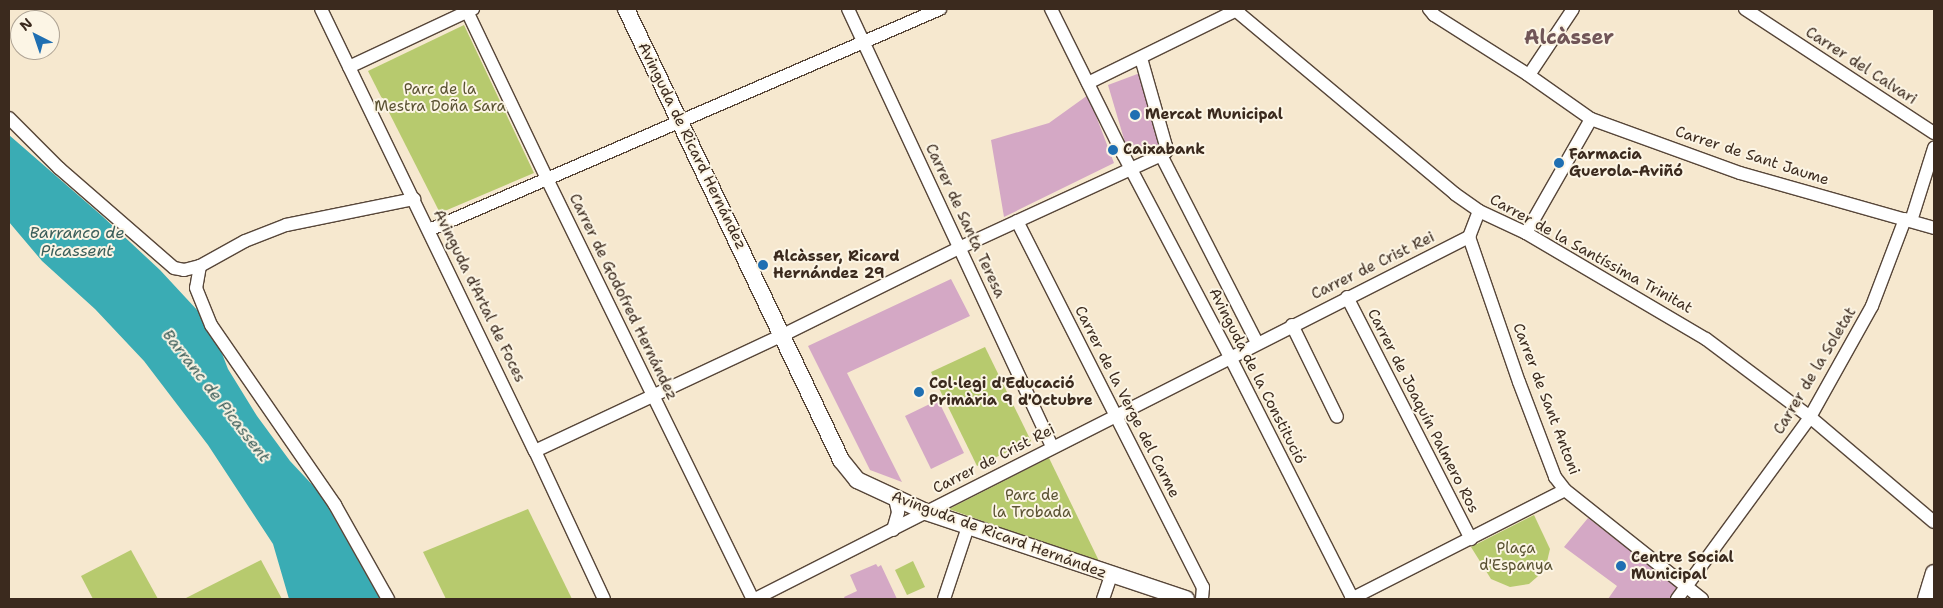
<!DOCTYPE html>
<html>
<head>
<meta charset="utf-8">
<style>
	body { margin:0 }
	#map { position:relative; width:1943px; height:608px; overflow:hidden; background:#f6e8cf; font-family:"Shantell Sans",sans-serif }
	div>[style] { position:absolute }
	.green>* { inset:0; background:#b7ca6e }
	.water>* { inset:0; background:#3aacb4 }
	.building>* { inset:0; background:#d4a8c5 }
	.roads { filter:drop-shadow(1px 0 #574639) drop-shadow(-1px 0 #574639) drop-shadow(0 1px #574639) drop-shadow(0 -1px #574639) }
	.minor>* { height:12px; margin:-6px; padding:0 6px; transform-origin:6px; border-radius:6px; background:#fff }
	.tertiary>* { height:16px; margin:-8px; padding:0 8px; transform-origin:8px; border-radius:8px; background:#fff }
	.dots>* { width:14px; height:14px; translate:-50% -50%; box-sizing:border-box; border:2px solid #fcf5e5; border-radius:50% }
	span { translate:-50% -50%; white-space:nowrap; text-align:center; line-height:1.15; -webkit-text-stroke:4px #fcf5e5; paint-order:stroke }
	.street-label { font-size:15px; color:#3b2a1e }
	.park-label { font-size:15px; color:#5a5232 }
	.poi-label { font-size:15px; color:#3b2a1e; font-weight:700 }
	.left { translate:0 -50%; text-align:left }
	.water-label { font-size:16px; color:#3b5e5a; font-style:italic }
	.district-label { font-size:20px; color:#715658; font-weight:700 }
	.frame { position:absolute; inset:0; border:10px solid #3b2a1e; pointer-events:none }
	.north { position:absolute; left:10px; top:10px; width:50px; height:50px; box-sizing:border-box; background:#fcf5e5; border:1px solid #afa495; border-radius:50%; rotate:319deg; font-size:14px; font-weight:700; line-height:20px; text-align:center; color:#3b2a1e }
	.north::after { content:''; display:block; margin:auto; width:18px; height:22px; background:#1f6fb2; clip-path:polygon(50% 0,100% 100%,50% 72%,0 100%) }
</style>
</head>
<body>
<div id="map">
	<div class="green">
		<i style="clip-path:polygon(464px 25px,534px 173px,440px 213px,368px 71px)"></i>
		<i style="clip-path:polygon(985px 347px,1031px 441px,977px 466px,931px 372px)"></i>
		<i style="clip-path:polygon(1049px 458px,1100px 563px,949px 509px)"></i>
		<i style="clip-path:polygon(528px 509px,572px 599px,446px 599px,423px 552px)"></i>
		<i style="clip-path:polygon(1534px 515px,1550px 549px,1545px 570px,1529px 584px,1510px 587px,1491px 579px,1471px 547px)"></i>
		<i style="clip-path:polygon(131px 550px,158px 599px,93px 599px,81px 576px)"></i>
		<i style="clip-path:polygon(261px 560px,282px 599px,184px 599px)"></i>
		<i style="clip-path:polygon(913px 561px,925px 587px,907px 595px,895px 570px)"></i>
	</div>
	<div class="water">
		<i style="clip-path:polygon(9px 135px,101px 215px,160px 270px,211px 325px,228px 369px,257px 416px,290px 461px,320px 493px,380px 599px,289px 599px,273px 544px,208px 445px,144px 361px,95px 309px,42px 261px,9px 222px)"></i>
	</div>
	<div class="building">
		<i style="clip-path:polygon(1140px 73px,1161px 145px,1129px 156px,1108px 85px)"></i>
		<i style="clip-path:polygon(1088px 95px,1114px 163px,1004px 217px,991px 140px,1049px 123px)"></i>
		<i style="clip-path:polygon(951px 279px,970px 316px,847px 373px,902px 482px,870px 470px,808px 346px)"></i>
		<i style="clip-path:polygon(938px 400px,964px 453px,931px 469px,905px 416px)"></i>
		<i style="clip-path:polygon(1588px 518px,1679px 588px,1670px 599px,1608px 599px,1617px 586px,1564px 547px)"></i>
		<i style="clip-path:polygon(876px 564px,878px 567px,881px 565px,897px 599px,845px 599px,844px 597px,857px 591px,850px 575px)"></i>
	</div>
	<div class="roads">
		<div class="minor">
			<i style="left:321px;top:9px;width:491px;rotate:64.2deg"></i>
			<i style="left:535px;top:451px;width:163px;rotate:65deg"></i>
			<i style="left:466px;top:9px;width:188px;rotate:64.5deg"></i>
			<i style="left:547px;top:179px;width:468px;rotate:63.9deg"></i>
			<i style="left:848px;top:9px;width:483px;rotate:65deg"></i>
			<i style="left:1051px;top:9px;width:162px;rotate:63.6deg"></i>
			<i style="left:1123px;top:154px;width:229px;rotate:62.2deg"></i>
			<i style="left:1230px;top:357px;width:271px;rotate:63.1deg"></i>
			<i style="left:1234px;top:9px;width:288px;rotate:39.9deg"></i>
			<i style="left:1455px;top:194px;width:29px;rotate:35deg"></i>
			<i style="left:1479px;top:211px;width:52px;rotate:25.1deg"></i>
			<i style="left:1526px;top:233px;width:209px;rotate:30.5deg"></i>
			<i style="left:1706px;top:339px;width:130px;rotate:36.9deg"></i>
			<i style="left:1810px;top:417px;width:162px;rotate:40.3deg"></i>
			<i style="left:1429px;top:9px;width:8px;rotate:50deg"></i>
			<i style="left:1434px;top:15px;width:110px;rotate:32.4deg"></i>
			<i style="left:1527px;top:74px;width:78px;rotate:35.1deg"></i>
			<i style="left:1591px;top:119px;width:158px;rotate:19.9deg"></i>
			<i style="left:1740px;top:173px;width:202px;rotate:15.8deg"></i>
			<i style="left:1745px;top:9px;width:226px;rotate:33.3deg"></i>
			<i style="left:349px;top:67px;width:137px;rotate:-25.1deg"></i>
			<i style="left:1529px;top:75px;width:79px;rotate:-56.3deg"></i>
			<i style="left:1088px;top:83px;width:168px;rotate:-26.1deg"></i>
			<i style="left:9px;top:118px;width:71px;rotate:45deg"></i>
			<i style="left:59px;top:168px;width:152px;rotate:41deg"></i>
			<i style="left:174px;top:268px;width:10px;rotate:11deg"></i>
			<i style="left:184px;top:270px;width:16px;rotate:-14deg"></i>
			<i style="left:200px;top:266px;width:51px;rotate:-29.1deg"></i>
			<i style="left:245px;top:241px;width:44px;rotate:-21.3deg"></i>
			<i style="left:286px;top:225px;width:131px;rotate:-11.5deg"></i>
			<i style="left:1161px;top:155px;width:211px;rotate:62.9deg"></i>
			<i style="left:1479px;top:211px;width:28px;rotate:111deg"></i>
			<i style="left:1469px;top:237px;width:153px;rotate:71deg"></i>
			<i style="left:1519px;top:382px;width:102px;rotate:69.2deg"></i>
			<i style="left:1555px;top:477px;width:16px;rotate:52deg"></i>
			<i style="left:1565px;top:490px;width:175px;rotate:38.5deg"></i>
			<i style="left:1017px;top:221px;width:411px;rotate:63.1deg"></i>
			<i style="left:1203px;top:587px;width:12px;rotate:95deg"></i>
			<i style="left:1911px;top:221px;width:77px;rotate:-72.5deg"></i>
			<i style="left:429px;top:230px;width:557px;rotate:-23.39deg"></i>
			<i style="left:1526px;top:233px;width:131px;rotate:-60.3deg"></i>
			<i style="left:200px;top:266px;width:22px;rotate:100deg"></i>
			<i style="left:196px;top:288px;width:40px;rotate:68deg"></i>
			<i style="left:211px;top:325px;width:219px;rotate:55.4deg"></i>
			<i style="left:335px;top:505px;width:108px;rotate:60.6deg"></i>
			<i style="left:1347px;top:297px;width:272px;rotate:62.9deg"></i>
			<i style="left:1292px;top:325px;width:102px;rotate:63.9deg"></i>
			<i style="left:535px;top:451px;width:274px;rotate:-25.1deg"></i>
			<i style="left:783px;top:335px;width:196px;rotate:-26.3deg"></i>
			<i style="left:959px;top:248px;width:222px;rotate:-24.7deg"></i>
			<i style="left:1161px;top:155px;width:6px;rotate:-31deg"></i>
			<i style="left:1166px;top:152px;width:6px;rotate:-90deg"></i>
			<i style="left:1166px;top:146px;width:91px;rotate:-105.9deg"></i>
			<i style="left:893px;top:530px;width:19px;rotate:-74deg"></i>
			<i style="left:898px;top:512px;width:13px;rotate:-103deg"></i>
			<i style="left:755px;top:599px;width:801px;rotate:-26.89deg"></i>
			<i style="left:944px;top:599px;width:76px;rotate:-71.6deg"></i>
			<i style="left:1103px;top:599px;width:24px;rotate:-71deg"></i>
			<i style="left:1351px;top:599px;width:240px;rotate:-27deg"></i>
			<i style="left:1677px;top:599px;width:225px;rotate:-53.8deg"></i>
			<i style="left:1810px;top:417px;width:127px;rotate:-60.8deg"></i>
			<i style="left:1872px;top:306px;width:93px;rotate:-69.2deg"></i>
		</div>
		<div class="tertiary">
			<i style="left:626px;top:9px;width:500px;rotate:64.5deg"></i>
			<i style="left:841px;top:460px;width:26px;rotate:51deg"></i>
			<i style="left:857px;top:480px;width:76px;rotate:24.9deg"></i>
			<i style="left:926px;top:512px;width:274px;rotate:18.5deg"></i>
			<i style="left:1926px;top:599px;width:27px;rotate:-73deg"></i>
		</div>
	</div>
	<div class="dots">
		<i style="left:1135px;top:115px;background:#1f6fb2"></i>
		<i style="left:1113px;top:150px;background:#1f6fb2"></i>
		<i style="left:1559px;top:163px;background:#1f6fb2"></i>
		<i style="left:763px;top:265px;background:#1f6fb2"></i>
		<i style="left:919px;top:392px;background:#1f6fb2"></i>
		<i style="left:1621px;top:566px;background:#1f6fb2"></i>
	</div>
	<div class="street-label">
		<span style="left:1861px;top:66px;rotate:33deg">Carrer del Calvari</span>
		<span style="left:692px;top:146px;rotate:64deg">Avinguda de Ricard Hernández</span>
		<span style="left:1752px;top:156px;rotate:18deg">Carrer de Sant Jaume</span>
		<span style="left:965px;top:221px;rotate:65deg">Carrer de Santa Teresa</span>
		<span style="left:1591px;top:254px;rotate:29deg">Carrer de la Santíssima Trinitat</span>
		<span style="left:1373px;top:266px;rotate:-26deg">Carrer de Crist Rei</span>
		<span style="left:479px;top:296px;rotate:64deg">Avinguda d'Artal de Foces</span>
		<span style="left:623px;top:297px;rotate:64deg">Carrer de Godofred Hernández</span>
		<span style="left:1815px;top:371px;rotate:-59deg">Carrer de la Soletat</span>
		<span style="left:1257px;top:376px;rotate:63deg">Avinguda de la Constitució</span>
		<span style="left:1546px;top:399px;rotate:69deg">Carrer de Sant Antoni</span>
		<span style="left:1127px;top:402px;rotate:63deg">Carrer de la Verge del Carme</span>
		<span style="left:1423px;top:411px;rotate:63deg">Carrer de Joaquín Palmero Ros</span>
		<span style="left:994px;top:459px;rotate:-27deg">Carrer de Crist Rei</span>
		<span style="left:999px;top:535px;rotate:20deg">Avinguda de Ricard Hernández</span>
	</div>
	<div class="park-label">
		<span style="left:440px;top:98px">Parc de la<br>Mestra Doña Sara</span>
		<span style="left:1032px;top:504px">Parc de<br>la Trobada</span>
		<span style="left:1516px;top:557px">Plaça<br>d'Espanya</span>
	</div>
	<div class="poi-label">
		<span class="left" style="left:1145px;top:115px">Mercat Municipal</span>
		<span class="left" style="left:1123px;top:150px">Caixabank</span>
		<span class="left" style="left:1569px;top:163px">Farmacia<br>Guerola-Aviñó</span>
		<span class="left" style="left:773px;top:265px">Alcàsser, Ricard<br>Hernández 29</span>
		<span class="left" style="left:929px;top:392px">Col·legi d'Educació<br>Primària 9 d'Octubre</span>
		<span class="left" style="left:1631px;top:566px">Centre Social<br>Municipal</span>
	</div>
	<div class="water-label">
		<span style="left:77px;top:242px">Barranco de<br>Picassent</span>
		<span style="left:216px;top:396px;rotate:52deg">Barranc de Picassent</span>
	</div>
	<div class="district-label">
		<span style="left:1569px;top:37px">Alcàsser</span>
	</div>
	<div class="frame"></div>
	<div class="north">N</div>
</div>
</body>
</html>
